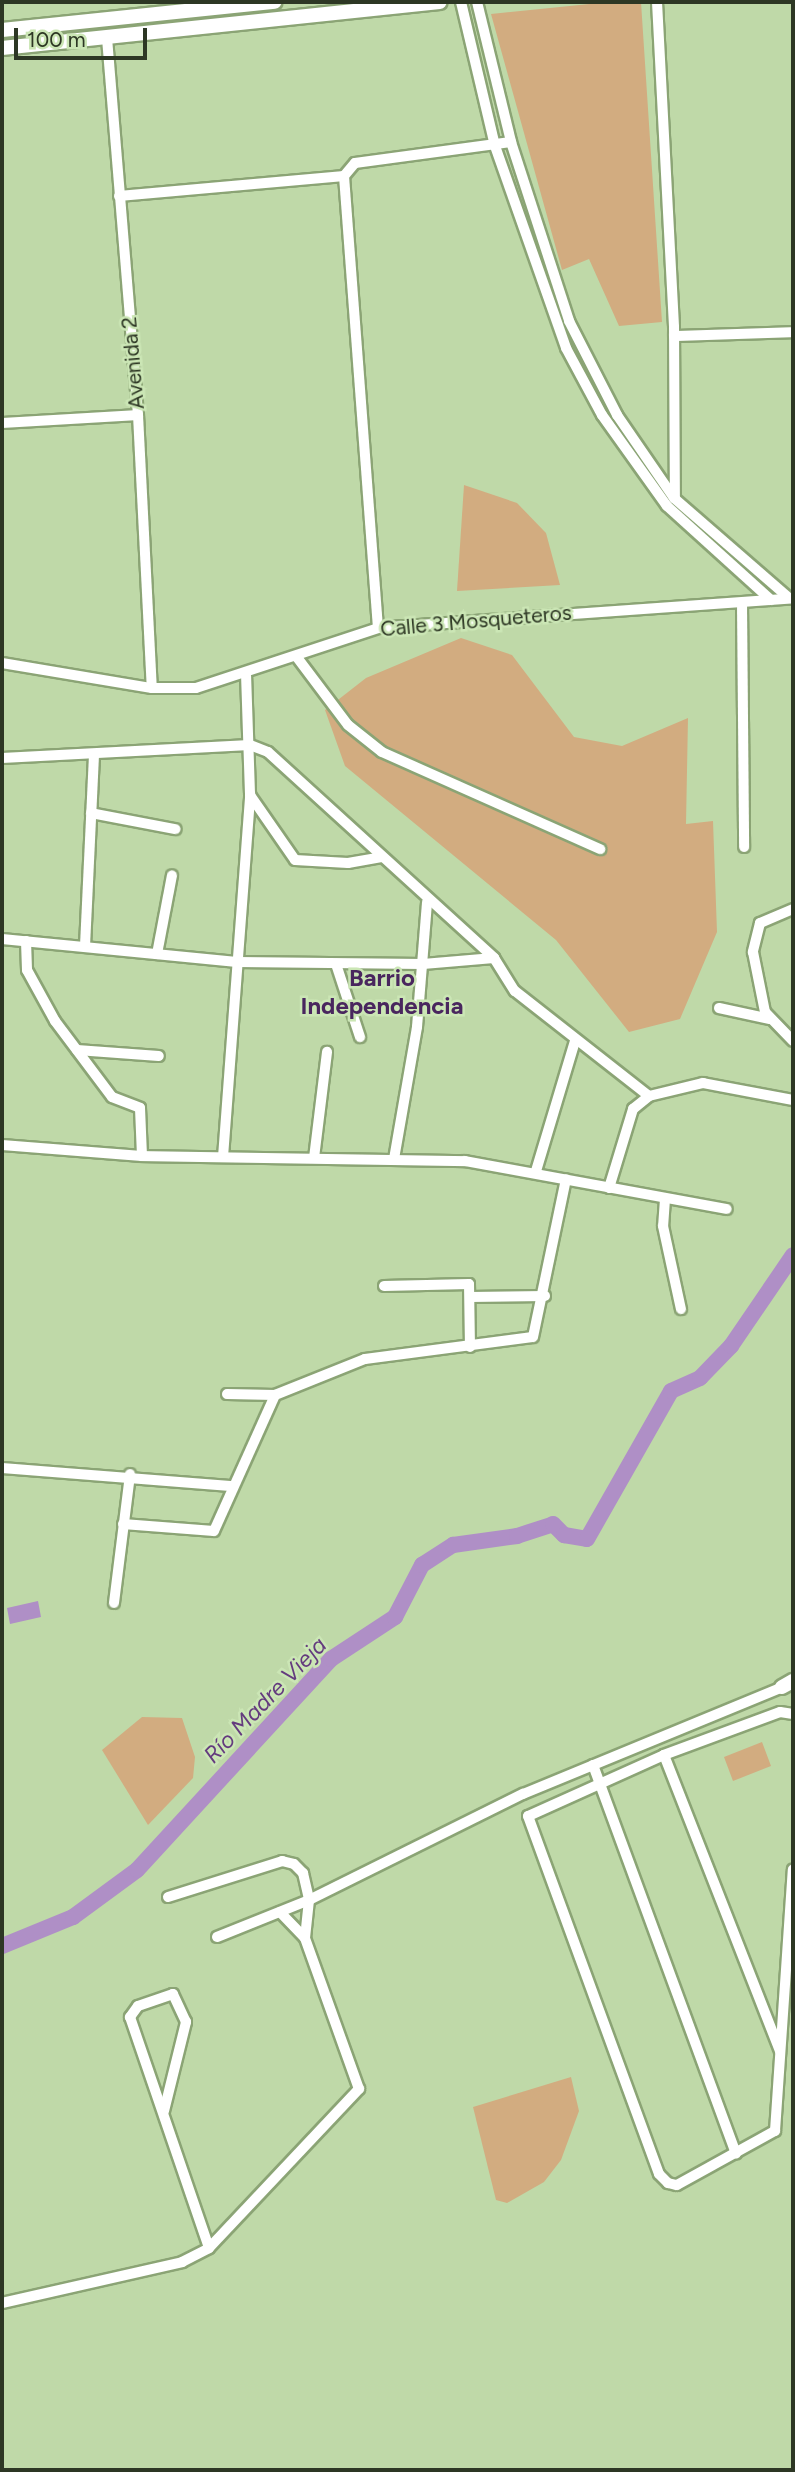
<!DOCTYPE html>
<html>
<head>
<meta charset="utf-8">
<style>
	body { margin:0 }
	#map { position:relative; width:795px; height:2472px; overflow:hidden; background:#bfd9a8; font-family:Figtree,sans-serif }
	div>[style] { position:absolute }
	.green>* { inset:0; background:#d2ac80 }
	.water>* { inset:0; background:#af8fc6 }
	.river>* { height:16px; margin:-8px; padding:0 8px; transform-origin:8px; border-radius:8px; background:#af8fc6 }
	.roads { filter:drop-shadow(2px 0 #8ba475) drop-shadow(-2px 0 #8ba475) drop-shadow(0 2px #8ba475) drop-shadow(0 -2px #8ba475) }
	.street>* { height:10px; margin:-5px; padding:0 5px; transform-origin:5px; border-radius:5px; background:#fff }
	.secondary>* { height:14px; margin:-7px; padding:0 7px; transform-origin:7px; border-radius:7px; background:#fff }
	span { translate:-50% -50%; white-space:nowrap; text-align:center; line-height:1.15; -webkit-text-stroke:5px #cbe6b5; paint-order:stroke }
	.street-label { font-size:21px; color:#2d3724 }
	.water-label { font-size:23px; color:#643b7e; font-style:italic }
	.quarter-label { font-size:24px; color:#49265e; font-weight:700 }
	.frame { position:absolute; inset:0; border:4px solid #2d3724; pointer-events:none }
	.scale { position:absolute; left:14px; top:28px; width:133px; height:32px; box-sizing:border-box; border:4px solid #2d3724; border-top:0; padding-left:9px; font-size:21px; line-height:24px; white-space:nowrap; color:#2d3724; -webkit-text-stroke:5px #cbe6b5; paint-order:stroke }
</style>
</head>
<body>
<div id="map">
	<div class="green">
		<i style="clip-path:polygon(609px 2px,641px 2px,662px 322px,619px 326px,589px 259px,562px 270px,491px 14px)"></i>
		<i style="clip-path:polygon(464px 485px,517px 503px,546px 533px,560px 585px,457px 591px)"></i>
		<i style="clip-path:polygon(461px 638px,512px 655px,574px 737px,622px 746px,688px 718px,686px 824px,713px 821px,717px 932px,680px 1019px,629px 1032px,556px 940px,345px 766px,325px 710px,366px 678px)"></i>
		<i style="clip-path:polygon(142px 1717px,182px 1718px,195px 1757px,193px 1778px,148px 1825px,102px 1750px)"></i>
		<i style="clip-path:polygon(762px 1742px,771px 1766px,733px 1781px,724px 1757px)"></i>
		<i style="clip-path:polygon(571px 2077px,579px 2111px,561px 2160px,544px 2182px,507px 2203px,496px 2200px,473px 2107px)"></i>
	</div>
	<div class="water">
		<i style="clip-path:polygon(38px 1601px,41px 1617px,10px 1624px,7px 1608px)"></i>
	</div>
	<div class="river">
		<i style="left:2px;top:1946px;width:77px;rotate:-22.2deg"></i>
		<i style="left:73px;top:1917px;width:79px;rotate:-36.3deg"></i>
		<i style="left:137px;top:1870px;width:287px;rotate:-47.4deg"></i>
		<i style="left:331px;top:1659px;width:77px;rotate:-33.3deg"></i>
		<i style="left:395px;top:1617px;width:59px;rotate:-62.6deg"></i>
		<i style="left:422px;top:1565px;width:37px;rotate:-33deg"></i>
		<i style="left:453px;top:1545px;width:65px;rotate:-8deg"></i>
		<i style="left:517px;top:1536px;width:38px;rotate:-18deg"></i>
		<i style="left:553px;top:1524px;width:16px;rotate:45deg"></i>
		<i style="left:564px;top:1535px;width:23px;rotate:10deg"></i>
		<i style="left:587px;top:1539px;width:170px;rotate:-60.4deg"></i>
		<i style="left:671px;top:1391px;width:32px;rotate:-24deg"></i>
		<i style="left:700px;top:1378px;width:45px;rotate:-45.9deg"></i>
		<i style="left:731px;top:1346px;width:110px;rotate:-55.7deg"></i>
	</div>
	<div class="roads">
		<div class="street">
			<i style="left:461px;top:2px;width:148px;rotate:76.7deg"></i>
			<i style="left:495px;top:146px;width:214px;rotate:70.6deg"></i>
			<i style="left:566px;top:348px;width:76px;rotate:61.8deg"></i>
			<i style="left:602px;top:415px;width:112px;rotate:54.5deg"></i>
			<i style="left:667px;top:506px;width:140px;rotate:42.1deg"></i>
			<i style="left:477px;top:2px;width:144px;rotate:76.3deg"></i>
			<i style="left:511px;top:142px;width:188px;rotate:72deg"></i>
			<i style="left:569px;top:321px;width:106px;rotate:62.9deg"></i>
			<i style="left:617px;top:415px;width:101px;rotate:55.5deg"></i>
			<i style="left:674px;top:498px;width:152px;rotate:41deg"></i>
			<i style="left:657px;top:2px;width:325px;rotate:87deg"></i>
			<i style="left:674px;top:327px;width:171px;rotate:89.7deg"></i>
			<i style="left:107px;top:38px;width:378px;rotate:85.3deg"></i>
			<i style="left:138px;top:415px;width:273px;rotate:87.1deg"></i>
			<i style="left:344px;top:176px;width:453px;rotate:85.7deg"></i>
			<i style="left:119px;top:196px;width:226px;rotate:-5.1deg"></i>
			<i style="left:344px;top:176px;width:17px;rotate:-50deg"></i>
			<i style="left:355px;top:163px;width:157px;rotate:-7.7deg"></i>
			<i style="left:674px;top:336px;width:119px;rotate:-1.9deg"></i>
			<i style="left:2px;top:423px;width:136px;rotate:-3.4deg"></i>
			<i style="left:742px;top:603px;width:244px;rotate:89.5deg"></i>
			<i style="left:296px;top:656px;width:86px;rotate:53deg"></i>
			<i style="left:348px;top:725px;width:43px;rotate:38.5deg"></i>
			<i style="left:382px;top:752px;width:239px;rotate:24deg"></i>
			<i style="left:2px;top:663px;width:152px;rotate:9.5deg"></i>
			<i style="left:152px;top:688px;width:44px"></i>
			<i style="left:196px;top:688px;width:192px;rotate:-18.2deg"></i>
			<i style="left:378px;top:628px;width:416px;rotate:-4.1deg"></i>
			<i style="left:2px;top:758px;width:248px;rotate:-3deg"></i>
			<i style="left:250px;top:745px;width:19px;rotate:21deg"></i>
			<i style="left:268px;top:752px;width:306px;rotate:42.3deg"></i>
			<i style="left:494px;top:958px;width:39px;rotate:58deg"></i>
			<i style="left:515px;top:991px;width:170px;rotate:38.1deg"></i>
			<i style="left:250px;top:795px;width:79px;rotate:55.3deg"></i>
			<i style="left:295px;top:860px;width:53px;rotate:3.2deg"></i>
			<i style="left:348px;top:863px;width:34px;rotate:-10deg"></i>
			<i style="left:91px;top:813px;width:86px;rotate:10.8deg"></i>
			<i style="left:793px;top:909px;width:36px;rotate:157deg"></i>
			<i style="left:760px;top:923px;width:30px;rotate:104deg"></i>
			<i style="left:753px;top:952px;width:61px;rotate:78.7deg"></i>
			<i style="left:765px;top:1012px;width:40px;rotate:46deg"></i>
			<i style="left:2px;top:939px;width:236px;rotate:5.6deg"></i>
			<i style="left:237px;top:962px;width:186px;rotate:0.6deg"></i>
			<i style="left:423px;top:964px;width:71px;rotate:-4.8deg"></i>
			<i style="left:26px;top:941px;width:29px;rotate:88deg"></i>
			<i style="left:27px;top:970px;width:58px;rotate:61.2deg"></i>
			<i style="left:55px;top:1021px;width:95px;rotate:53.1deg"></i>
			<i style="left:112px;top:1097px;width:30px;rotate:21deg"></i>
			<i style="left:140px;top:1108px;width:48px;rotate:87.6deg"></i>
			<i style="left:85px;top:946px;width:189px;rotate:-87.3deg"></i>
			<i style="left:157px;top:954px;width:80px;rotate:-79.2deg"></i>
			<i style="left:336px;top:964px;width:77px;rotate:71.8deg"></i>
			<i style="left:719px;top:1008px;width:52px;rotate:12.2deg"></i>
			<i style="left:77px;top:1050px;width:82px;rotate:4.2deg"></i>
			<i style="left:2px;top:1145px;width:140px;rotate:4.5deg"></i>
			<i style="left:142px;top:1156px;width:323px;rotate:0.9deg"></i>
			<i style="left:465px;top:1161px;width:266px;rotate:10.4deg"></i>
			<i style="left:223px;top:1157px;width:364px;rotate:-85.7deg"></i>
			<i style="left:250px;top:794px;width:118px;rotate:-91.9deg"></i>
			<i style="left:314px;top:1158px;width:107px;rotate:-83deg"></i>
			<i style="left:394px;top:1159px;width:134px;rotate:-80.1deg"></i>
			<i style="left:417px;top:1027px;width:125px;rotate:-85.4deg"></i>
			<i style="left:536px;top:1171px;width:136px;rotate:-73.3deg"></i>
			<i style="left:609px;top:1188px;width:83px;rotate:-73.1deg"></i>
			<i style="left:633px;top:1109px;width:21px;rotate:-39deg"></i>
			<i style="left:649px;top:1096px;width:56px;rotate:-13.5deg"></i>
			<i style="left:703px;top:1083px;width:92px;rotate:10.7deg"></i>
			<i style="left:665px;top:1199px;width:27px;rotate:94deg"></i>
			<i style="left:663px;top:1226px;width:85px;rotate:77.8deg"></i>
			<i style="left:384px;top:1286px;width:85px;rotate:-1.3deg"></i>
			<i style="left:469px;top:1284px;width:63px;rotate:89.1deg"></i>
			<i style="left:470px;top:1297px;width:75px;rotate:-0.8deg"></i>
			<i style="left:227px;top:1394px;width:48px;rotate:1.2deg"></i>
			<i style="left:275px;top:1395px;width:97px;rotate:-21.8deg"></i>
			<i style="left:365px;top:1359px;width:169px;rotate:-7.5deg"></i>
			<i style="left:533px;top:1337px;width:161px;rotate:-78.2deg"></i>
			<i style="left:2px;top:1468px;width:232px;rotate:4.5deg"></i>
			<i style="left:123px;top:1524px;width:91px;rotate:4.4deg"></i>
			<i style="left:214px;top:1531px;width:149px;rotate:-65.8deg"></i>
			<i style="left:114px;top:1603px;width:130px;rotate:-82.9deg"></i>
			<i style="left:793px;top:1714px;width:13px;rotate:-171deg"></i>
			<i style="left:780px;top:1712px;width:124px;rotate:159.7deg"></i>
			<i style="left:664px;top:1755px;width:149px;rotate:155.8deg"></i>
			<i style="left:528px;top:1816px;width:381px;rotate:69.9deg"></i>
			<i style="left:659px;top:2174px;width:13px;rotate:45deg"></i>
			<i style="left:668px;top:2183px;width:9px;rotate:13deg"></i>
			<i style="left:677px;top:2185px;width:112px;rotate:-28.9deg"></i>
			<i style="left:775px;top:2131px;width:262px;rotate:-86.1deg"></i>
			<i style="left:664px;top:1755px;width:318px;rotate:68.6deg"></i>
			<i style="left:593px;top:1765px;width:414px;rotate:69.8deg"></i>
			<i style="left:168px;top:1897px;width:120px;rotate:-17.5deg"></i>
			<i style="left:282px;top:1861px;width:12px;rotate:14deg"></i>
			<i style="left:294px;top:1864px;width:13px;rotate:45deg"></i>
			<i style="left:303px;top:1873px;width:28px;rotate:77deg"></i>
			<i style="left:309px;top:1900px;width:38px;rotate:96deg"></i>
			<i style="left:217px;top:1937px;width:99px;rotate:-21.9deg"></i>
			<i style="left:309px;top:1900px;width:239px;rotate:-26.4deg"></i>
			<i style="left:523px;top:1794px;width:280px;rotate:-22.4deg"></i>
			<i style="left:164px;top:2111px;width:92px;rotate:-76.1deg"></i>
			<i style="left:186px;top:2022px;width:31px;rotate:-115deg"></i>
			<i style="left:173px;top:1994px;width:37px;rotate:161deg"></i>
			<i style="left:138px;top:2006px;width:14px;rotate:126deg"></i>
			<i style="left:130px;top:2017px;width:244px;rotate:71.1deg"></i>
			<i style="left:2px;top:2303px;width:185px;rotate:-12.8deg"></i>
			<i style="left:182px;top:2262px;width:30px;rotate:-27deg"></i>
			<i style="left:209px;top:2248px;width:219px;rotate:-46.7deg"></i>
			<i style="left:359px;top:2089px;width:160px;rotate:-109.7deg"></i>
			<i style="left:305px;top:1938px;width:36px;rotate:-134deg"></i>
		</div>
		<div class="secondary">
			<i style="left:2px;top:30px;width:274px;rotate:-5.9deg"></i>
			<i style="left:2px;top:48px;width:440px;rotate:-6deg"></i>
			<i style="left:782px;top:1687px;width:13px;rotate:-29deg"></i>
		</div>
	</div>
	<div class="street-label">
		<span style="left:133px;top:363px;rotate:-95deg">Avenida 2</span>
		<span style="left:476px;top:621px;rotate:-5deg">Calle 3 Mosqueteros</span>
	</div>
	<div class="water-label">
		<span style="left:265px;top:1700px;rotate:-46deg">Río Madre Vieja</span>
	</div>
	<div class="quarter-label">
		<span style="left:382px;top:992px">Barrio<br>Independencia</span>
	</div>
	<div class="frame"></div>
	<div class="scale">100 m</div>
</div>
</body>
</html>
